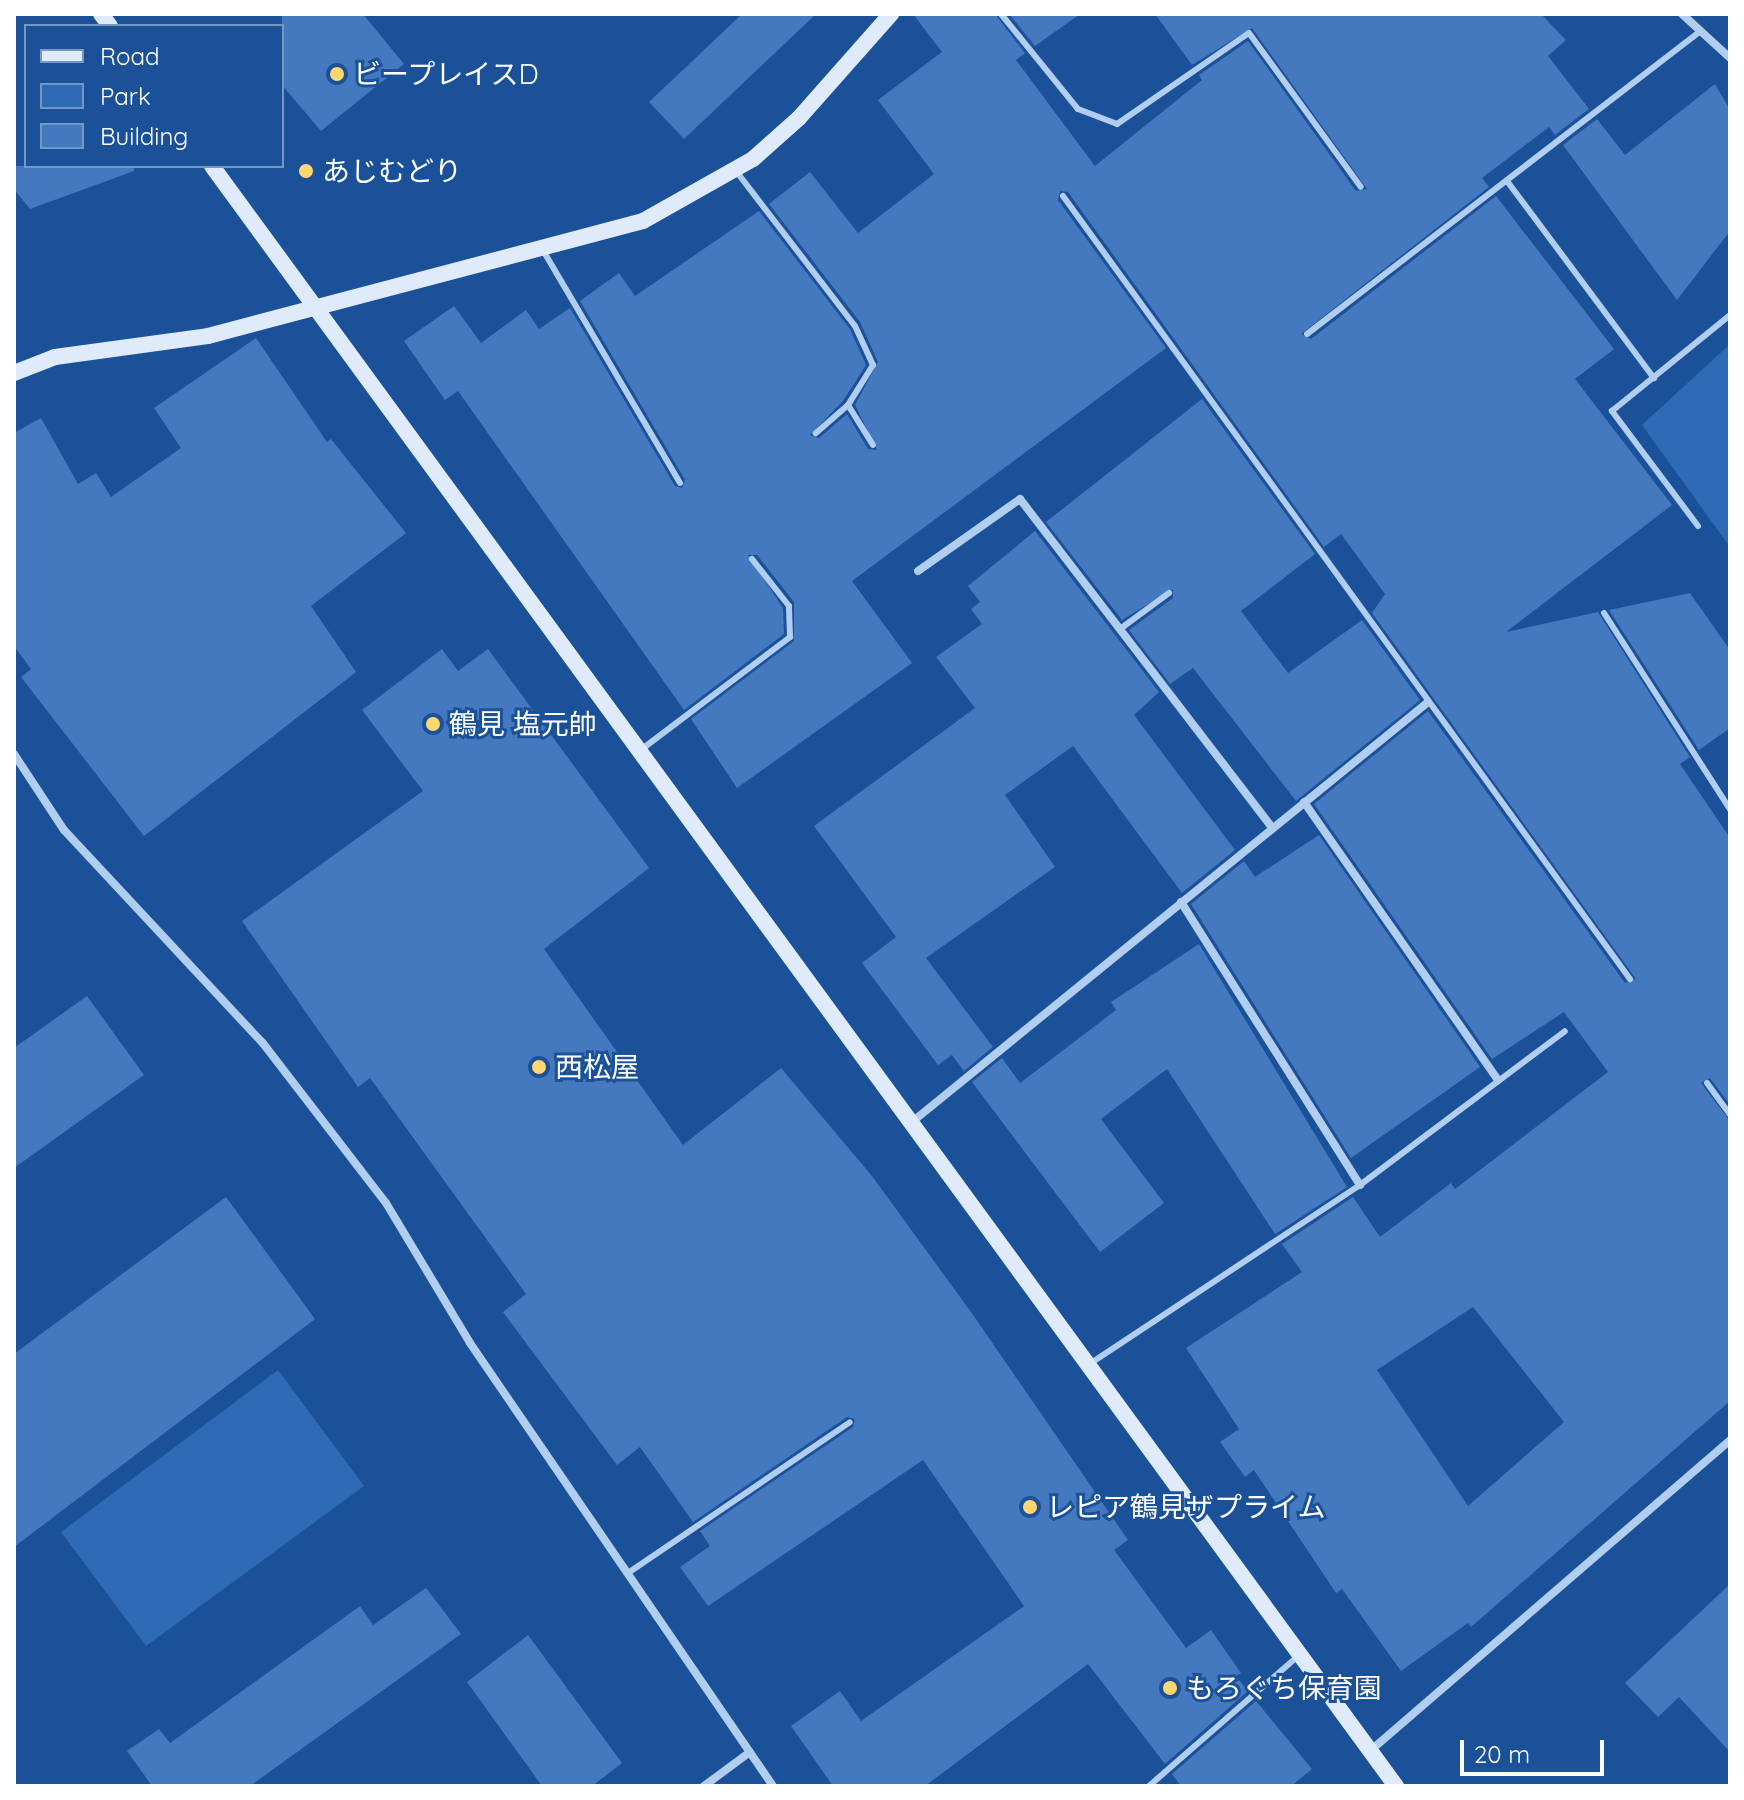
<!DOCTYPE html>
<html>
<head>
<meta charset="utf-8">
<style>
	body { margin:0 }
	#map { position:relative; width:1744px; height:1800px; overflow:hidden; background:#1b5199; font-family:Quicksand,"Noto Sans JP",sans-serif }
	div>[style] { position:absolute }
	.green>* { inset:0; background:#2f6ab6 }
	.building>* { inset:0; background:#4479c0 }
	.lane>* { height:6px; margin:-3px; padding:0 3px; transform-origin:3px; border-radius:3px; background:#b1cdf0 }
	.street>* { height:8px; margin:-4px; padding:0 4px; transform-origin:4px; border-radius:4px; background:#b1cdf0 }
	.secondary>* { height:16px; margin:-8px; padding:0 8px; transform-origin:8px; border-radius:8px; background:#dfebfb }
	.dots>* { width:22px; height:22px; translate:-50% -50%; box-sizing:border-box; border:4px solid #1b5199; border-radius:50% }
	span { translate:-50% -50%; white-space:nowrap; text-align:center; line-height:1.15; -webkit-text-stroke:6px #1b5199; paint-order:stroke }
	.poi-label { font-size:28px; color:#fff }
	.left { translate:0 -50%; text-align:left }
	.frame { position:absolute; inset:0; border:16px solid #fff; pointer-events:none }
	.legend { position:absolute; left:24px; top:24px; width:260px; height:144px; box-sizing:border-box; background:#1b5199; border:2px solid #7697c2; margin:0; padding:10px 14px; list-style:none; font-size:24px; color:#fff }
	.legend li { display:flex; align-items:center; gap:16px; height:40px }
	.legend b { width:40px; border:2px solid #7697c2 }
	.scale { position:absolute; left:1460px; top:1740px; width:144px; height:36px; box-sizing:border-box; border:4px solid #fff; border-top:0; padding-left:10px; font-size:24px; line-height:28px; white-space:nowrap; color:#fff; -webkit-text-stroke:6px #1b5199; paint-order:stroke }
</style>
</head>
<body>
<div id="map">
	<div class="green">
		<i style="clip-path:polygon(1730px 344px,1730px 547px,1642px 425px)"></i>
		<i style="clip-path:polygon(278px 1370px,364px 1486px,146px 1646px,61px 1532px)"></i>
	</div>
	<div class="building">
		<i style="clip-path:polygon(282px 14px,363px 14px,404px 64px,321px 131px,282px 85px)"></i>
		<i style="clip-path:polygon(742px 14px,816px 14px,684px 139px,649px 102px)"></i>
		<i style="clip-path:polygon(evenodd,913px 14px,995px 14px,1025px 53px,1016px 60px,1095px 166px,1202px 80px,1199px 75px,1248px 41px,1356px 191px,1367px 189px,1252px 28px,1192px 65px,1155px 14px,1541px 14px,1566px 40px,1548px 56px,1589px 109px,1555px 135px,1549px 127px,1482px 178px,1489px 187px,1301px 334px,1311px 339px,1496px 196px,1614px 349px,1575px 379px,1672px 505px,1506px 632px,1598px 612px,1690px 757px,1680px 764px,1730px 838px,1730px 1105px,1710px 1078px,1701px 1083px,1730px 1121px,1730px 1401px,1471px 1627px,1468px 1623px,1401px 1671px,1342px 1589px,1336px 1593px,1254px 1470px,1245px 1477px,1220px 1442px,1239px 1429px,1186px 1348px,1302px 1272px,1282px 1244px,1353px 1197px,1380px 1237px,1451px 1183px,1455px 1189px,1608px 1072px,1564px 1012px,1492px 1059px,1314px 804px,1428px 711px,1625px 983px,1636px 979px,1372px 613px,1385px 594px,1341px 534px,1324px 547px,1068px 192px,1060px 191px,1058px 200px,1166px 348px,852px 581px,912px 663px,737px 788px,691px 719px,794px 641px,794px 602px,757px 555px,748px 555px,783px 608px,784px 634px,684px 710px,458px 391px,445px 400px,404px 341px,454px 306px,481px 343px,526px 310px,539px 329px,570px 308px,675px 486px,682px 488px,685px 480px,580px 301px,619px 273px,635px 296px,759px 211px,850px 329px,866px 365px,843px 401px,810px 435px,819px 438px,847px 414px,868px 449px,877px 450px,855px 405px,878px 362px,860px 322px,769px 204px,810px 172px,858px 233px,934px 174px,878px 100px,942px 52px,913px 14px,1473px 1307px,1564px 1422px,1468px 1506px,1377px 1370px,1473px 1307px)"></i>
		<i style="clip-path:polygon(1009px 14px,1080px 14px,1035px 46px)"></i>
		<i style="clip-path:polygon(1715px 84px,1730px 110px,1730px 231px,1677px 300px,1563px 145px,1597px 119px,1625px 155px)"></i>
		<i style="clip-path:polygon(14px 166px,134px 166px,134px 171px,30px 209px,14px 189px)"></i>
		<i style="clip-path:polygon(256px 338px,327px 442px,331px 439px,406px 533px,311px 606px,356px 672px,144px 836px,21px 677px,31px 669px,14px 646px,14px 433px,41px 418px,78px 484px,96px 473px,111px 497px,181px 448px,154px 408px)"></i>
		<i style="clip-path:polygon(1202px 399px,1315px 554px,1241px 611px,1288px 673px,1362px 620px,1420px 700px,1296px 801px,1193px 668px,1170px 684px,1129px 630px,1173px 598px,1173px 589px,1122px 620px,1046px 522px)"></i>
		<i style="clip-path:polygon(1035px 531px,1159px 692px,1134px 715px,1235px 850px,1182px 893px,1073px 746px,1005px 795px,1055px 867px,926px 958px,993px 1047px,964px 1071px,952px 1055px,938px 1065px,862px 963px,896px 937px,814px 826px,975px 708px,936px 657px,982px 624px,971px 609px,980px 602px,968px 586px)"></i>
		<i style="clip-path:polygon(1690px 593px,1730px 650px,1730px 728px,1699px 750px,1609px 610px)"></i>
		<i style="clip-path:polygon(442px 649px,458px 671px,488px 649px,649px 868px,544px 949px,683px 1145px,781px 1068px,872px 1176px,971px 1312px,1128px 1540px,1114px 1550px,1186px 1648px,1211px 1630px,1241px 1673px,1236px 1676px,1248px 1691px,1165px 1764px,1088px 1664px,925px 1786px,833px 1786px,791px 1726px,840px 1691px,861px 1721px,1024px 1606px,923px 1460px,708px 1606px,680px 1567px,710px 1546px,700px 1531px,853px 1427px,855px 1419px,847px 1417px,693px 1522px,640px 1447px,617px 1465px,503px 1312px,526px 1294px,370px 1078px,358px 1087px,242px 921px,423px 791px,362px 710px)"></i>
		<i style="clip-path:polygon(1319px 835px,1480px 1067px,1351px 1158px,1191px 904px,1244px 861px,1255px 877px)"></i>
		<i style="clip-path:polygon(1199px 944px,1347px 1187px,1275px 1234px,1167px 1069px,1101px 1119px,1164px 1203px,1100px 1252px,972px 1082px,1002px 1058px,1020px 1083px,1116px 1010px,1111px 1002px)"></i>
		<i style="clip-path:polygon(87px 996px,144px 1075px,14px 1168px,14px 1048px)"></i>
		<i style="clip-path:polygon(226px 1197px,315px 1319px,14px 1547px,14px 1354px)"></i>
		<i style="clip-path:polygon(1730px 1584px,1730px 1752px,1679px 1697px,1658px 1717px,1625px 1683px)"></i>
		<i style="clip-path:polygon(426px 1588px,461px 1634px,250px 1786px,152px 1786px,127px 1751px,159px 1729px,170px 1743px,360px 1606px,373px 1625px)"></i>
		<i style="clip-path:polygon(528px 1635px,622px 1763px,592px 1786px,542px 1786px,467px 1682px)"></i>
		<i style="clip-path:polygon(1256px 1701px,1312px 1769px,1291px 1786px,1181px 1786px,1172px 1774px)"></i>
	</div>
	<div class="lane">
		<i style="left:1001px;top:14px;width:122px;rotate:51deg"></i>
		<i style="left:1078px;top:109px;width:42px;rotate:21deg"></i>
		<i style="left:1117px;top:124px;width:160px;rotate:-34.6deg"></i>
		<i style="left:1249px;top:33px;width:190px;rotate:54deg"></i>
		<i style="left:736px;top:171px;width:195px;rotate:52.5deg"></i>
		<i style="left:855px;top:326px;width:43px;rotate:65.2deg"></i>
		<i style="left:873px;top:365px;width:47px;rotate:122deg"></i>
		<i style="left:848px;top:405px;width:43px;rotate:138.8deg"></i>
		<i style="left:1507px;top:181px;width:246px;rotate:53.3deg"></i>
		<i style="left:1063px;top:196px;width:967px;rotate:54.09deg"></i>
		<i style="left:544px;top:252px;width:268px;rotate:59.5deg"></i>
		<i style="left:1307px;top:334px;width:497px;rotate:-37.6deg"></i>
		<i style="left:848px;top:405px;width:47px;rotate:58deg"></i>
		<i style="left:1698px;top:526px;width:144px;rotate:-126.8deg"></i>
		<i style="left:1612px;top:411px;width:152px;rotate:-39.1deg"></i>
		<i style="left:1604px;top:613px;width:233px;rotate:57.3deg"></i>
		<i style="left:1120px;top:629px;width:61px;rotate:-36.3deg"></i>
		<i style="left:642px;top:749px;width:186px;rotate:-37.1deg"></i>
		<i style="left:790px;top:637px;width:31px;rotate:-92deg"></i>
		<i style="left:789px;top:606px;width:60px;rotate:-128.2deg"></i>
		<i style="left:1707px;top:1083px;width:39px;rotate:54deg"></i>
		<i style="left:1091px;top:1363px;width:323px;rotate:-33.5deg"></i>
		<i style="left:1360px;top:1185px;width:256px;rotate:-36.9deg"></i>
		<i style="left:628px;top:1573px;width:268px;rotate:-34.2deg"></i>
		<i style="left:1149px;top:1786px;width:199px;rotate:-41.1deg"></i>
	</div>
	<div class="street">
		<i style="left:1682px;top:14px;width:65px;rotate:42.5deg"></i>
		<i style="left:918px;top:571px;width:125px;rotate:-35.2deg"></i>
		<i style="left:1020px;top:499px;width:414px;rotate:52.5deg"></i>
		<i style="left:14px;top:754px;width:91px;rotate:56.7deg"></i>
		<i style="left:64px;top:830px;width:290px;rotate:47deg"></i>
		<i style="left:262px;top:1042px;width:203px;rotate:52.4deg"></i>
		<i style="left:386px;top:1203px;width:163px;rotate:59deg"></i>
		<i style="left:470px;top:1343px;width:537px;rotate:55.63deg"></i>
		<i style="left:1304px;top:802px;width:339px;rotate:55.1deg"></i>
		<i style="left:1181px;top:902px;width:335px;rotate:57.7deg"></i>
		<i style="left:912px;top:1122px;width:664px;rotate:-39.13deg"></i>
		<i style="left:1370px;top:1751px;width:476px;rotate:-40.8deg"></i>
		<i style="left:704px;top:1786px;width:57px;rotate:-36.5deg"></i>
	</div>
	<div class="secondary">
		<i style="left:101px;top:14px;width:15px;rotate:53deg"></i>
		<i style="left:212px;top:166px;width:2007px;rotate:53.84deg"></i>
		<i style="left:14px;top:373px;width:44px;rotate:-21.3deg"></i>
		<i style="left:55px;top:357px;width:154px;rotate:-7.8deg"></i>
		<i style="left:208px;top:336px;width:450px;rotate:-14.8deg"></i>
		<i style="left:643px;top:221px;width:126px;rotate:-29.4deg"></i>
		<i style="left:753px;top:159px;width:62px;rotate:-41.7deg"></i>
		<i style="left:799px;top:118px;width:139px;rotate:-48.5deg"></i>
	</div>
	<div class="dots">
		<i style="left:337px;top:74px;background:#ffd770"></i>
		<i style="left:306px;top:171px;background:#ffd770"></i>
		<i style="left:433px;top:724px;background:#ffd770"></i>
		<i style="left:539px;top:1067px;background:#ffd770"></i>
		<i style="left:1030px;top:1507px;background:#ffd770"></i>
		<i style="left:1170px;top:1688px;background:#ffd770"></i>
	</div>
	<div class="poi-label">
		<span class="left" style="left:353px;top:74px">ビープレイスD</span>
		<span class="left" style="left:322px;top:171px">あじむどり</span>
		<span class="left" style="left:449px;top:724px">鶴見 塩元帥</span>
		<span class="left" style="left:555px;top:1067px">西松屋</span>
		<span class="left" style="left:1046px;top:1507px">レピア鶴見ザプライム</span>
		<span class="left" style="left:1186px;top:1688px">もろぐち保育園</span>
	</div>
	<div class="frame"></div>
	<ul class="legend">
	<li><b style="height:10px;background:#dfebfb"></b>Road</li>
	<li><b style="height:22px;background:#2f6ab6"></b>Park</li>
	<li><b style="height:22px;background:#4479c0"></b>Building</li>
	</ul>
	<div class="scale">20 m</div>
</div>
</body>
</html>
